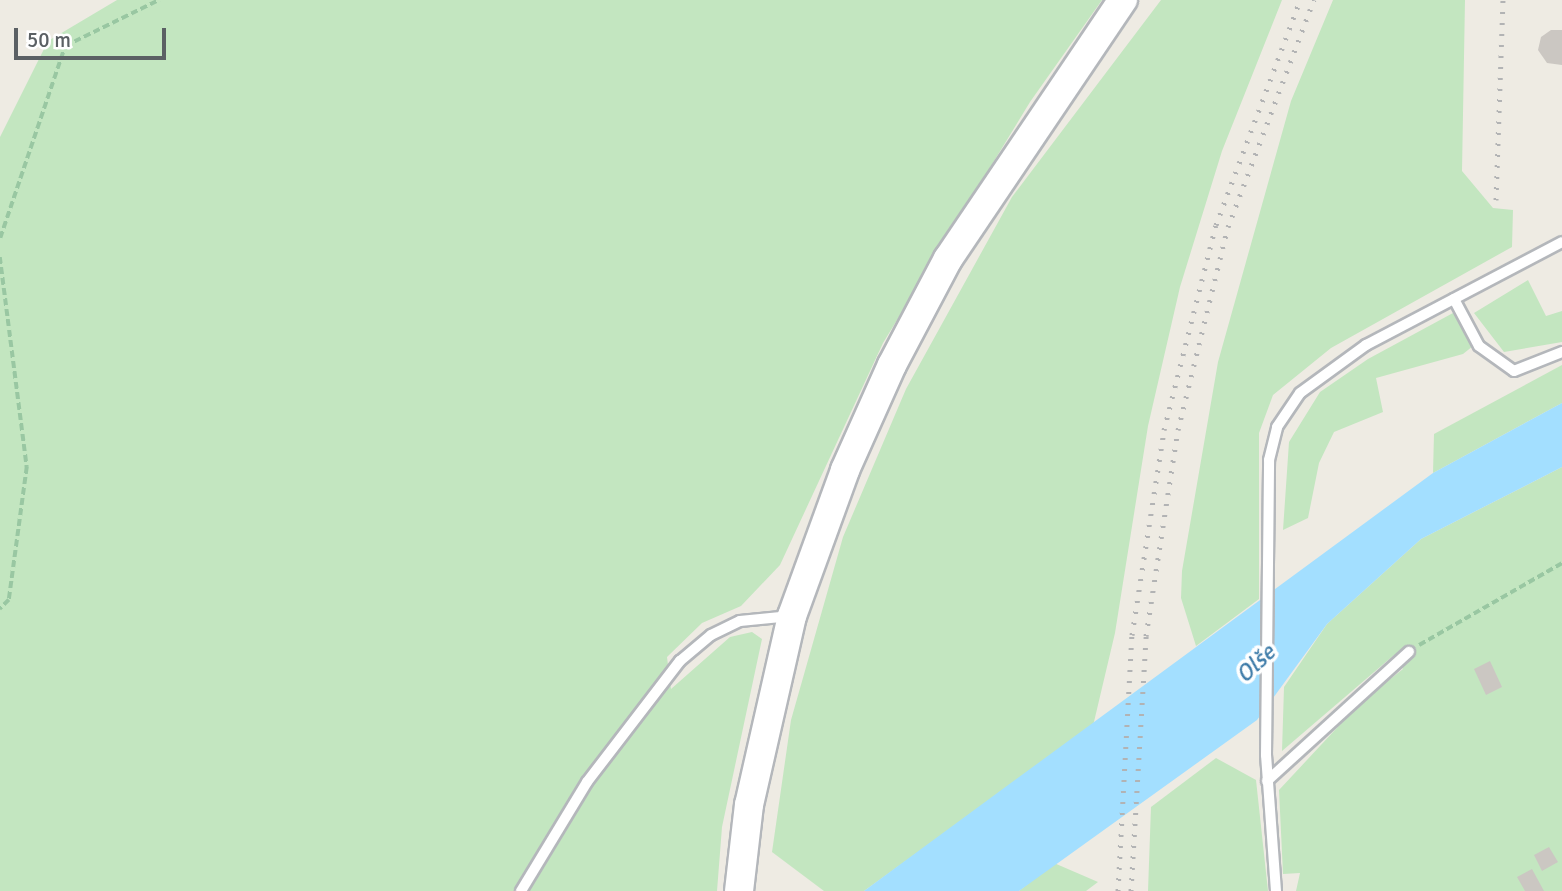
<!DOCTYPE html>
<html>
<head>
<meta charset="utf-8">
<style>
	body { margin:0 }
	#map { position:relative; width:1562px; height:891px; overflow:hidden; background:#eeebe3; font-family:Signika,sans-serif }
	div>[style] { position:absolute }
	.green>* { inset:0; background:#c3e6c0 }
	.water>* { inset:0; background:#a3dfff }
	.building>* { inset:0; background:#cbc7c2 }
	.path>* { height:3.5px; margin-top:-1.75px; transform-origin:0; background:repeating-linear-gradient(90deg,#99c7a2 0 7px,transparent 0 10.5px) }
	.roads { filter:drop-shadow(2px 0 #b4b7bb) drop-shadow(-2px 0 #b4b7bb) drop-shadow(0 2px #b4b7bb) drop-shadow(0 -2px #b4b7bb) }
	.lane>* { height:10px; margin:-5px; padding:0 5px; transform-origin:5px; border-radius:5px; background:#fff }
	.secondary>* { height:28px; margin:-14px; padding:0 14px; transform-origin:14px; border-radius:14px; background:#fff }
	.rail>* { height:5px; margin-top:-2.5px; transform-origin:0; background:repeating-linear-gradient(90deg,#b2b3b4 0 2px,transparent 0 11px) }
	span { translate:-50% -50%; white-space:nowrap; text-align:center; line-height:1.15; -webkit-text-stroke:7px #fff; paint-order:stroke }
	.water-label { font-size:23px; color:#3d7ba8; font-style:italic }
	.scale { position:absolute; left:14px; top:28px; width:152px; height:32px; box-sizing:border-box; border:4px solid #5b6064; border-top:0; padding-left:9px; font-size:21px; line-height:24px; white-space:nowrap; color:#5b6064; -webkit-text-stroke:5px #fff; paint-order:stroke }
</style>
</head>
<body>
<div id="map">
	<div class="green">
		<i style="clip-path:polygon(117px 0,1102px 0,1030px 102px,883px 343px,780px 565px,741px 606px,702px 623px,667px 657px,671px 689px,730px 637px,752px 632px,762px 639px,722px 827px,717px 891px,0 891px,0 137px,48px 41px)"></i>
		<i style="clip-path:polygon(1161px 0,1282px 0,1222px 151px,1180px 287px,1148px 426px,1115px 633px,1093px 726px,864px 891px,824px 891px,772px 852px,791px 720px,843px 537px,906px 389px,1012px 197px)"></i>
		<i style="clip-path:polygon(1333px 0,1465px 0,1462px 171px,1493px 208px,1513px 210px,1512px 247px,1331px 348px,1273px 395px,1259px 433px,1259px 599px,1196px 646px,1181px 598px,1182px 571px,1218px 362px,1291px 101px)"></i>
		<i style="clip-path:polygon(1528px 280px,1546px 316px,1562px 311px,1562px 342px,1504px 352px,1474px 313px)"></i>
		<i style="clip-path:polygon(1453px 313px,1473px 346px,1463px 354px,1376px 378px,1383px 412px,1334px 432px,1319px 463px,1308px 518px,1283px 530px,1289px 442px,1320px 392px,1368px 359px)"></i>
		<i style="clip-path:polygon(1562px 365px,1562px 403px,1433px 473px,1434px 434px)"></i>
		<i style="clip-path:polygon(1562px 467px,1562px 891px,1296px 891px,1300px 873px,1283px 874px,1279px 790px,1362px 701px,1403px 669px,1394px 655px,1282px 751px,1284px 687px,1327px 624px,1421px 539px)"></i>
		<i style="clip-path:polygon(1216px 758px,1256px 780px,1268px 891px,1148px 891px,1151px 807px)"></i>
		<i style="clip-path:polygon(1054px 863px,1098px 882px,1086px 891px,1019px 891px)"></i>
	</div>
	<div class="water">
		<i style="clip-path:polygon(1562px 403px,1562px 467px,1421px 539px,1327px 624px,1257px 720px,1019px 891px,864px 891px,1433px 473px)"></i>
	</div>
	<div class="building">
		<i style="clip-path:polygon(1551px 30px,1562px 30px,1562px 65px,1547px 63px,1538px 50px,1541px 37px)"></i>
		<i style="clip-path:polygon(1490px 661px,1502px 687px,1486px 695px,1474px 669px)"></i>
		<i style="clip-path:polygon(1549px 847px,1558px 862px,1542px 871px,1534px 855px)"></i>
		<i style="clip-path:polygon(1532px 869px,1544px 891px,1525px 891px,1517px 877px)"></i>
	</div>
	<div class="path">
		<i style="left:0;top:238px;width:203px;rotate:-71.3deg"></i>
		<i style="left:65px;top:46px;width:105px;rotate:-26.1deg"></i>
		<i style="left:0;top:257px;width:212px;rotate:82.7deg"></i>
		<i style="left:27px;top:467px;width:134px;rotate:97.7deg"></i>
		<i style="left:9px;top:600px;width:13px;rotate:135deg"></i>
		<i style="left:1419px;top:645px;width:165px;rotate:-29.8deg"></i>
	</div>
	<div class="roads">
		<div class="lane">
			<i style="left:1454px;top:299px;width:53px;rotate:62deg"></i>
			<i style="left:1479px;top:346px;width:43px;rotate:35.5deg"></i>
			<i style="left:1514px;top:371px;width:52px;rotate:-21.6deg"></i>
			<i style="left:1267px;top:781px;width:192px;rotate:-42.3deg"></i>
			<i style="left:521px;top:891px;width:127px;rotate:-58.8deg"></i>
			<i style="left:587px;top:782px;width:153px;rotate:-52.5deg"></i>
			<i style="left:680px;top:661px;width:40px;rotate:-40deg"></i>
			<i style="left:711px;top:635px;width:32px;rotate:-26deg"></i>
			<i style="left:740px;top:621px;width:51px;rotate:-5.6deg"></i>
			<i style="left:1276px;top:891px;width:136px;rotate:-94.2deg"></i>
			<i style="left:1266px;top:755px;width:295px;rotate:-89.4deg"></i>
			<i style="left:1269px;top:460px;width:34px;rotate:-76deg"></i>
			<i style="left:1277px;top:427px;width:41px;rotate:-55.9deg"></i>
			<i style="left:1300px;top:393px;width:82px;rotate:-36deg"></i>
			<i style="left:1366px;top:345px;width:221px;rotate:-27.7deg"></i>
		</div>
		<div class="secondary">
			<i style="left:739px;top:891px;width:87px;rotate:-83.4deg"></i>
			<i style="left:749px;top:805px;width:194px;rotate:-77.2deg"></i>
			<i style="left:792px;top:616px;width:155px;rotate:-70deg"></i>
			<i style="left:845px;top:470px;width:115px;rotate:-65.9deg"></i>
			<i style="left:892px;top:365px;width:120px;rotate:-62.2deg"></i>
			<i style="left:948px;top:259px;width:313px;rotate:-56deg"></i>
		</div>
	</div>
	<div class="rail">
		<i style="left:1496px;top:200px;width:200px;rotate:-88deg"></i>
		<i style="left:1118px;top:891px;width:256px;rotate:-86.9deg"></i>
		<i style="left:1132px;top:635px;width:207px;rotate:-81.1deg"></i>
		<i style="left:1164px;top:430px;width:211px;rotate:-75.8deg"></i>
		<i style="left:1216px;top:225px;width:240px;rotate:-69.5deg"></i>
		<i style="left:1131px;top:891px;width:255px;rotate:-86.6deg"></i>
		<i style="left:1146px;top:636px;width:208px;rotate:-81.2deg"></i>
		<i style="left:1178px;top:430px;width:209px;rotate:-76.2deg"></i>
		<i style="left:1228px;top:227px;width:243px;rotate:-69.3deg"></i>
	</div>
	<div class="water-label">
		<span style="left:1256px;top:664px;rotate:-43deg">Olše</span>
	</div>
	<div class="scale">50 m</div>
</div>
</body>
</html>
